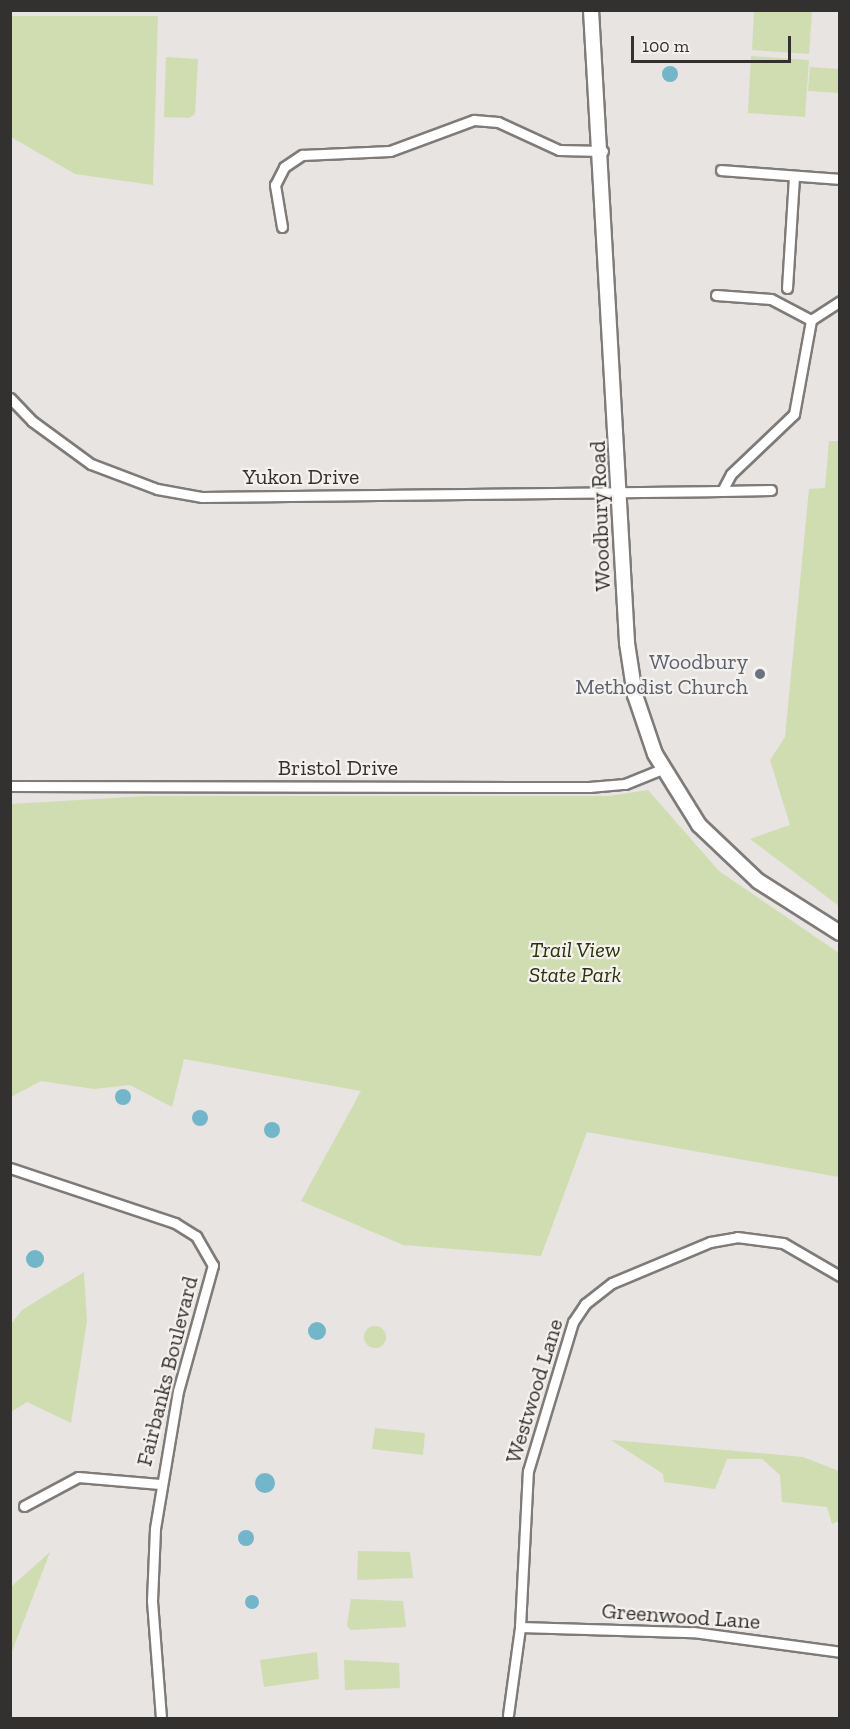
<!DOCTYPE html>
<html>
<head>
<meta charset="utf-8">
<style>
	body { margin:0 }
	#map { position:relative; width:850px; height:1729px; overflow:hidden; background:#e7e4e1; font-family:"Zilla Slab",serif }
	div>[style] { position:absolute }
	.green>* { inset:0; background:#d0ddb1 }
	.round { border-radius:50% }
	.water>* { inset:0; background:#72b6c9 }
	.roads { filter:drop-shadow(2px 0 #7e7b78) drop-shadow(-2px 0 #7e7b78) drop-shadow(0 2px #7e7b78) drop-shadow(0 -2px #7e7b78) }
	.minor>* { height:9px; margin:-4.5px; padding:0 4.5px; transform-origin:4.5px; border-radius:4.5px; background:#fff }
	.secondary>* { height:14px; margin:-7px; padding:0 7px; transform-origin:7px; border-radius:7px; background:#fff }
	.dots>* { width:16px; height:16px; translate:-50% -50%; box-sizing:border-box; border:3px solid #f4f1ee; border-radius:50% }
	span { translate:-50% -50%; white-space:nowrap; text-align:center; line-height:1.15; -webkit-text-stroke:4.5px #f4f1ee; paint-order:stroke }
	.street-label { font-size:22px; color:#333130 }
	.worship-label { font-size:22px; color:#5b616d }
	.right { translate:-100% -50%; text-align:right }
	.park-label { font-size:22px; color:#293209; font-style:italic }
	.frame { position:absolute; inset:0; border:12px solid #333130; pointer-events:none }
	.scale { position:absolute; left:631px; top:36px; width:160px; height:27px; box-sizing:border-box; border:3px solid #333130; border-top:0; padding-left:8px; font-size:18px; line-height:21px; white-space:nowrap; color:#333130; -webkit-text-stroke:4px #f4f1ee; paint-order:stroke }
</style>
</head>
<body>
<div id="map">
	<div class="green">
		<i style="clip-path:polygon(754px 11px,812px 11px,809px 54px,752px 50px)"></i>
		<i style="clip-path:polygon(11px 16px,158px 16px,153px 185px,75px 174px,11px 137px)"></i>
		<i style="clip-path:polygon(751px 56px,809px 60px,805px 117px,748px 113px)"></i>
		<i style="clip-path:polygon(166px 57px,198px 59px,195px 114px,189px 118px,164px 117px)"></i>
		<i style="clip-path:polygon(810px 67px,839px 69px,839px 93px,808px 91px)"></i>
		<i style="clip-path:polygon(829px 441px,840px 441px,839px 906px,750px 839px,790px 825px,770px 760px,785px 737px,809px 489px,825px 488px)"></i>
		<i style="clip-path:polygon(648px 790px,719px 871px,839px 953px,839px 1177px,587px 1132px,541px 1256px,403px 1245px,301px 1201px,361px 1091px,184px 1059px,172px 1107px,130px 1085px,94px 1089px,41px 1081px,11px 1097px,11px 804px,147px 796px,610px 796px)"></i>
		<i style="clip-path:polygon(84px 1272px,87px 1321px,71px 1423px,27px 1402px,11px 1412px,11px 1324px,22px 1310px)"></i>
		<i class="round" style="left:364px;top:1326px;width:22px;height:22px"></i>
		<i style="clip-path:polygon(375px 1428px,425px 1433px,423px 1455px,372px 1449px)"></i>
		<i style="clip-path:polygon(611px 1440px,803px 1457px,839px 1471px,839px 1521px,832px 1524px,827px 1507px,782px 1502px,780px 1475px,762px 1459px,727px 1459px,715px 1489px,664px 1482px,663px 1474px)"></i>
		<i style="clip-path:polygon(358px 1551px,410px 1552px,413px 1578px,357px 1580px)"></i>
		<i style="clip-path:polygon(50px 1552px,11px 1654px,11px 1587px)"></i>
		<i style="clip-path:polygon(351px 1599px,403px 1601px,406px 1627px,351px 1630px,347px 1626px)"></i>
		<i style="clip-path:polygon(317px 1652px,319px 1679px,264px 1687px,260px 1660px)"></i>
		<i style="clip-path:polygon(344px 1660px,399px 1663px,400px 1688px,345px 1690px)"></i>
	</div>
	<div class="water">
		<i class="round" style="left:662px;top:66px;width:16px;height:16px"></i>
		<i class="round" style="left:115px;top:1089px;width:16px;height:16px"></i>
		<i class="round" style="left:192px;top:1110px;width:16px;height:16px"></i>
		<i class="round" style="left:264px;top:1122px;width:16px;height:16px"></i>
		<i class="round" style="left:26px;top:1250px;width:18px;height:18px"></i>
		<i class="round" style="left:308px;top:1322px;width:18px;height:18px"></i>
		<i class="round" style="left:255px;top:1473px;width:20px;height:20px"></i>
		<i class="round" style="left:238px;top:1530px;width:16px;height:16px"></i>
		<i class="round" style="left:245px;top:1595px;width:14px;height:14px"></i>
	</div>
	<div class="roads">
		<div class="minor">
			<i style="left:721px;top:170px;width:119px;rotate:4.3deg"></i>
			<i style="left:282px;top:227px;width:43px;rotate:-99.5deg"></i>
			<i style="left:275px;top:185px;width:20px;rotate:-63deg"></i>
			<i style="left:284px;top:167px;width:22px;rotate:-34deg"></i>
			<i style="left:302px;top:155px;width:88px;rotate:-2.6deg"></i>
			<i style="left:390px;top:151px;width:90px;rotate:-20.3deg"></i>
			<i style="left:474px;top:120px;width:24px;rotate:5deg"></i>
			<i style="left:498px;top:122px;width:67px;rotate:24.7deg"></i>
			<i style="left:559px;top:150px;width:44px;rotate:1.3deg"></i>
			<i style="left:787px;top:288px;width:112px;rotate:-86.4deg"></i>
			<i style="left:716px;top:295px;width:55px;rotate:4.2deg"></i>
			<i style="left:771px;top:299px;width:45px;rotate:27.7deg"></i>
			<i style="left:10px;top:398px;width:32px;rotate:46deg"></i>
			<i style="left:32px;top:421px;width:73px;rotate:36.1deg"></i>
			<i style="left:91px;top:464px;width:71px;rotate:20.7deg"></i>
			<i style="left:157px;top:489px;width:46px;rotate:10.1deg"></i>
			<i style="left:202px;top:497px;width:520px;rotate:-0.66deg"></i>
			<i style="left:722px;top:491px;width:19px;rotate:-62deg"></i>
			<i style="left:731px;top:474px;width:87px;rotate:-43.6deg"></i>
			<i style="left:794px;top:414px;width:96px;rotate:-79.7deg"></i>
			<i style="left:811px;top:320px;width:35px;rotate:-33deg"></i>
			<i style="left:722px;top:491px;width:49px;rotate:-1.2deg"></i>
			<i style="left:10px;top:786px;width:579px;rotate:0.1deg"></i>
			<i style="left:589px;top:787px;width:36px;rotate:-5deg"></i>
			<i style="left:625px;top:784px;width:40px;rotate:-22deg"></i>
			<i style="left:10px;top:1168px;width:174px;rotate:18.4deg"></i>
			<i style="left:175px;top:1223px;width:25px;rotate:32deg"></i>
			<i style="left:196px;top:1236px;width:34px;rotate:60deg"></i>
			<i style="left:213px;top:1265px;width:131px;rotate:105.5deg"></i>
			<i style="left:178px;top:1391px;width:140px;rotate:99.5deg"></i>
			<i style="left:155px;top:1529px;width:72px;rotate:92.4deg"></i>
			<i style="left:152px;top:1601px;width:117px;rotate:85.6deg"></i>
			<i style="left:24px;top:1506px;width:61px;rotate:-28.2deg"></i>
			<i style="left:78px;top:1477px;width:82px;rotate:4.9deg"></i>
			<i style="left:520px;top:1627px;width:173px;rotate:1.7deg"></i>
			<i style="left:693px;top:1632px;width:148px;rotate:7.7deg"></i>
			<i style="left:508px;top:1715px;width:89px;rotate:-82.2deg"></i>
			<i style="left:520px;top:1627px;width:156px;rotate:-87.1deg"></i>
			<i style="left:528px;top:1471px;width:156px;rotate:-73.2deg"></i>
			<i style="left:573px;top:1322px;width:22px;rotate:-56deg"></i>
			<i style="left:585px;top:1304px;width:34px;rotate:-38deg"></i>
			<i style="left:612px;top:1283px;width:106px;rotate:-22.7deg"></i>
			<i style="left:710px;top:1242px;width:27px;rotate:-10deg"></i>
			<i style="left:737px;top:1237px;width:46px;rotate:7.4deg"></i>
			<i style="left:783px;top:1243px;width:66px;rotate:30.1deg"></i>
		</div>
		<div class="secondary">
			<i style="left:591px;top:10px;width:634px;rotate:86.74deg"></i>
			<i style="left:627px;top:643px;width:53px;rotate:81.3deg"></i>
			<i style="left:635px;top:695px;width:62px;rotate:71.3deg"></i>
			<i style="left:655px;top:754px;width:84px;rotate:58.2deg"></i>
			<i style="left:699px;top:825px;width:81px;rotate:43.5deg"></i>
			<i style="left:758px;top:881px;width:97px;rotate:32.4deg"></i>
		</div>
	</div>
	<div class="dots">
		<i style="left:760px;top:674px;background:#6b7280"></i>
	</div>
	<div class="street-label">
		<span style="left:301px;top:477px">Yukon Drive</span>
		<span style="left:600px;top:516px;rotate:-92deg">Woodbury Road</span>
		<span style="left:338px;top:768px">Bristol Drive</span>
		<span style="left:167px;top:1371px;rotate:-76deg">Fairbanks Boulevard</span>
		<span style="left:534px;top:1391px;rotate:-73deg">Westwood Lane</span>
		<span style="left:681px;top:1616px;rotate:4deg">Greenwood Lane</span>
	</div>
	<div class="worship-label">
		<span class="right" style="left:748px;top:674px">Woodbury<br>Methodist Church</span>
	</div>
	<div class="park-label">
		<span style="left:575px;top:962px">Trail View<br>State Park</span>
	</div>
	<div class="frame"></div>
	<div class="scale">100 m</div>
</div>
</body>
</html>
